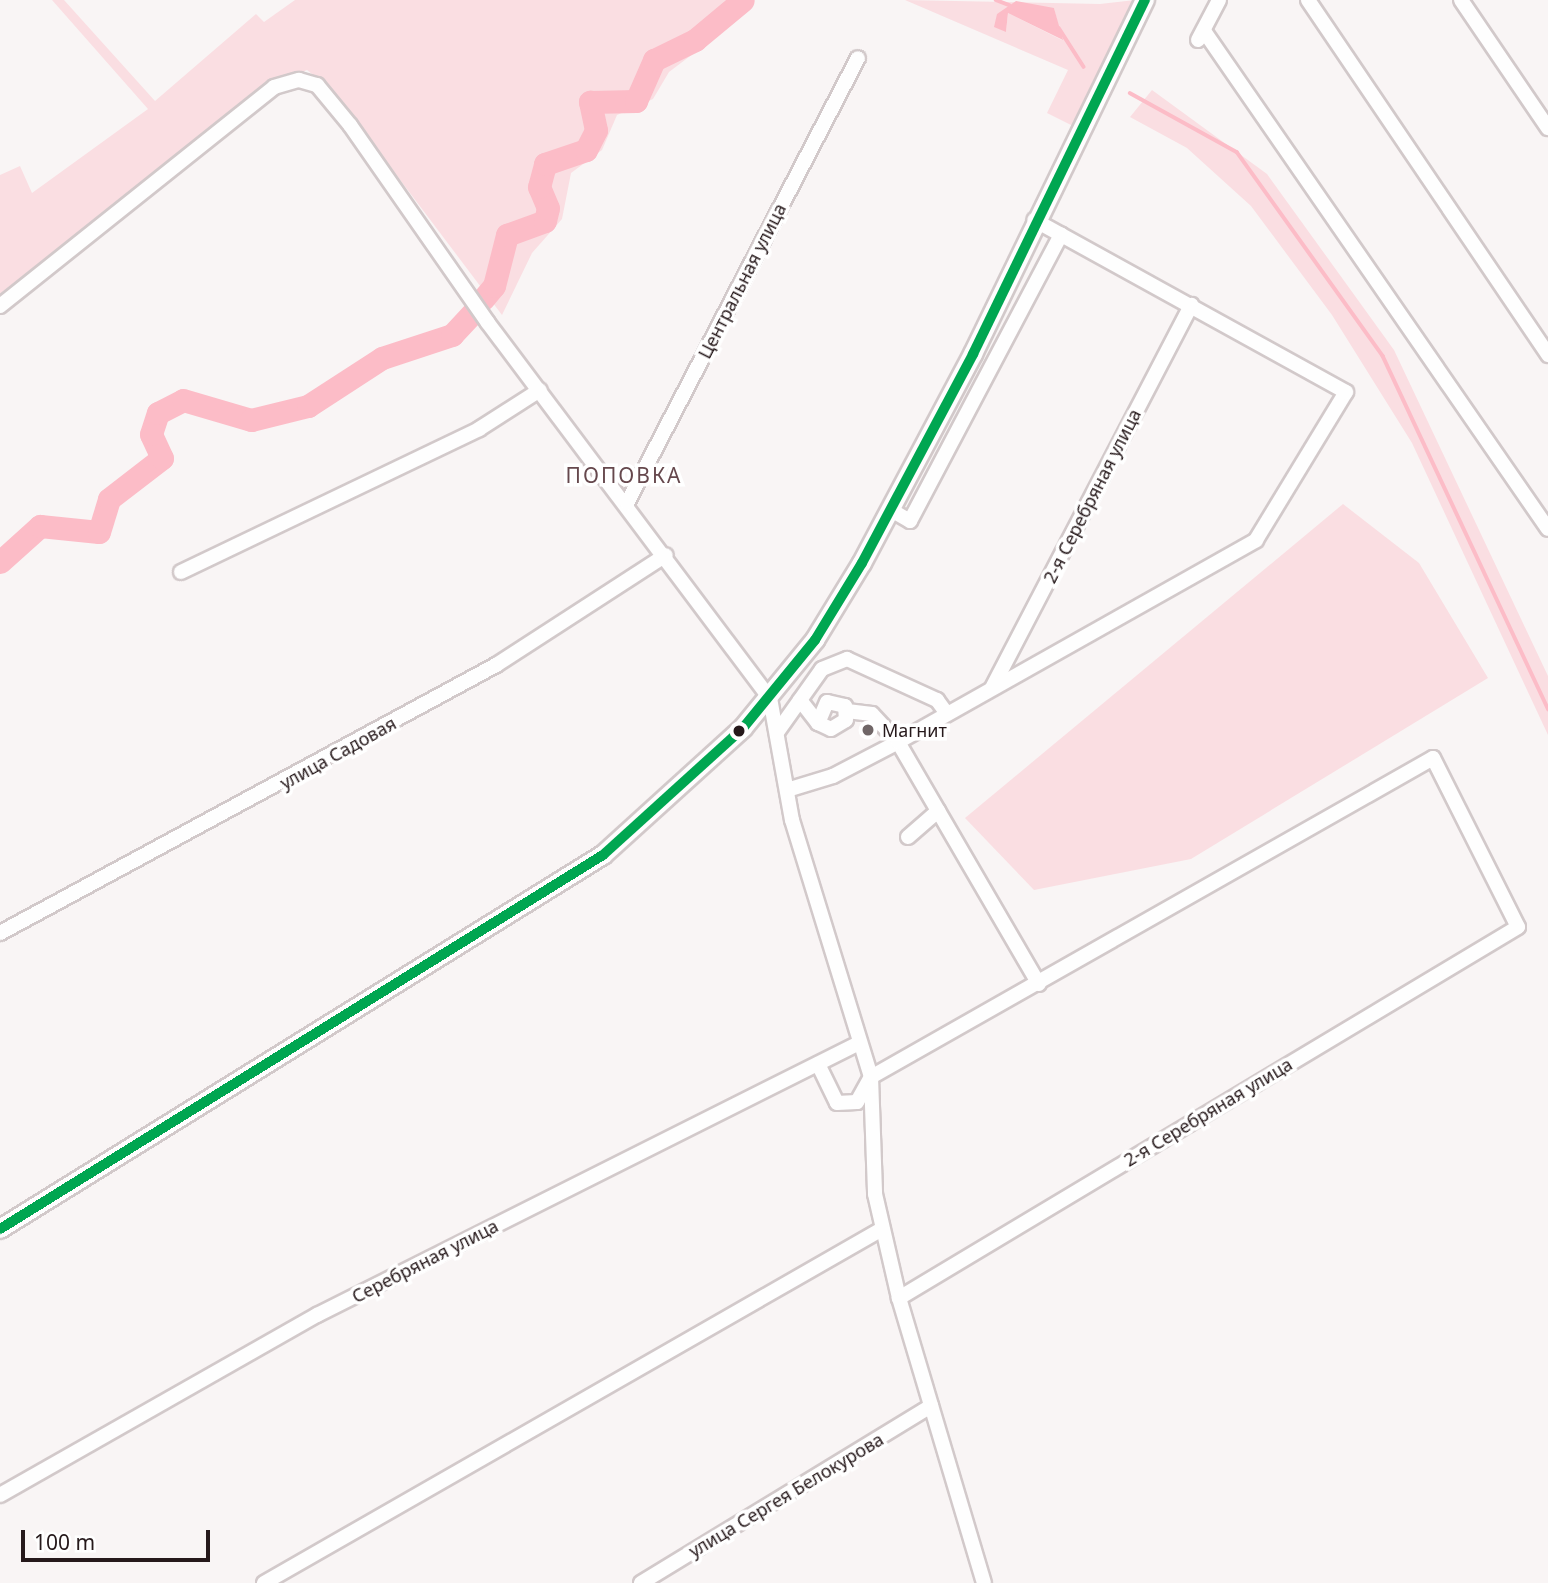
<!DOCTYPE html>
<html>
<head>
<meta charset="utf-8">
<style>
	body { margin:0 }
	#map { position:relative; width:1548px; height:1583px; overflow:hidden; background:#f9f5f5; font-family:"Noto Sans",sans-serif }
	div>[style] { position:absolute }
	.green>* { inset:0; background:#fadee2 }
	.water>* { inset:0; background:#fcbcc7 }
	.stream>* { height:3.5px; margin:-1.75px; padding:0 1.75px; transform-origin:1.75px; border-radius:1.75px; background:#fcbcc7 }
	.river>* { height:23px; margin:-11.5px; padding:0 11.5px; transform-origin:11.5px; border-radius:11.5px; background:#fcbcc7 }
	.roads { filter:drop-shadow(2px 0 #d2c9ca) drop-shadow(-2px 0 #d2c9ca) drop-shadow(0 2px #d2c9ca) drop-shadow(0 -2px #d2c9ca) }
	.minor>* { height:14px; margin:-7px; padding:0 7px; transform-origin:7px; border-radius:7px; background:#fefefe }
	.tertiary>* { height:18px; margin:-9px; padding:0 9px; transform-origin:9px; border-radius:9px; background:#fefefe }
	.bus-1>* { height:10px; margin:-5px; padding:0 5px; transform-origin:5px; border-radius:5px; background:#00a651 }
	.dots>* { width:19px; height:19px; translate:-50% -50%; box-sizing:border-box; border:4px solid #fff; border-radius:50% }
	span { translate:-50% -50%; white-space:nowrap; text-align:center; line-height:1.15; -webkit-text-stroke:7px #fff; paint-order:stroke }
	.street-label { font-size:18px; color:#26191b }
	.poi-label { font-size:18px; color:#26191b }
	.left { translate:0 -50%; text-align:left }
	.quarter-label { font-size:21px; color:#66484d; letter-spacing:2px }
	.scale { position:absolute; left:21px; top:1530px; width:189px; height:32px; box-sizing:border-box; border:4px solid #26191b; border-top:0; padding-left:9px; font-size:21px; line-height:24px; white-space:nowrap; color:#26191b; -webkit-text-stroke:5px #fff; paint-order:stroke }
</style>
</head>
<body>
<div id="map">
	<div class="green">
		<i style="clip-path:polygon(52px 0,64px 0,155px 101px,256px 14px,264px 22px,295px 0,744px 0,722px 32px,669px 72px,653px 99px,617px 115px,602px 150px,571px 173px,562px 219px,532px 253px,502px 315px,333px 91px,307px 70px,258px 91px,0 301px,0 175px,20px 166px,32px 193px,148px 109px)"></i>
		<i style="clip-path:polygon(evenodd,905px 0,1100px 4px,1135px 0,1073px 126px,1047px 113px,1068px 70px,905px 0,1054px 8px,1062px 40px,1008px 13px,1006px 32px,997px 14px,1054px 8px)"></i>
		<i style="clip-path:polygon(1152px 90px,1267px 174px,1394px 350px,1548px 676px,1548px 735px,1412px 443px,1332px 315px,1251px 206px,1187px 148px,1130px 117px)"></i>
		<i style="clip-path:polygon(1343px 504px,1419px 563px,1488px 678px,1191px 859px,1034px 890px,965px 818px)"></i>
	</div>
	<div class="water">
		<i style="clip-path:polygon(1016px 1px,1054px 8px,1063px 40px,1008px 13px,1006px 32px,994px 27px,997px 14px)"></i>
	</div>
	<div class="stream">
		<i style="left:996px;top:0;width:14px;rotate:21deg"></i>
		<i style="left:1059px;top:28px;width:46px;rotate:57.3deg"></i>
		<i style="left:1130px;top:93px;width:122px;rotate:28.9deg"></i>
		<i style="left:1237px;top:152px;width:251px;rotate:54.4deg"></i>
		<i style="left:1383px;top:356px;width:390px;rotate:64.9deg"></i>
	</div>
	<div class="river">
		<i style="left:483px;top:299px;width:17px;rotate:-50deg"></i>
		<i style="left:494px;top:286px;width:53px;rotate:-75.7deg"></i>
		<i style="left:507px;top:235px;width:40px;rotate:-20.2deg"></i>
		<i style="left:545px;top:221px;width:13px;rotate:-77deg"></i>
		<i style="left:548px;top:208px;width:23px;rotate:-113deg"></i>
		<i style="left:539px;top:187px;width:24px;rotate:-75deg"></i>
		<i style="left:545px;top:164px;width:43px;rotate:-18.9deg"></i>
		<i style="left:586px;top:150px;width:22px;rotate:-63deg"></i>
		<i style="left:596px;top:130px;width:29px;rotate:-102deg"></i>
		<i style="left:590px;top:102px;width:46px;rotate:-1.2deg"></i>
		<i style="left:636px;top:101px;width:45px;rotate:-66.3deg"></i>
		<i style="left:654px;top:60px;width:46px;rotate:-26deg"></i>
		<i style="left:695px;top:40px;width:62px;rotate:-39.8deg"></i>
		<i style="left:0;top:562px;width:54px;rotate:-42deg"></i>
		<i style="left:40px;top:526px;width:59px;rotate:5.8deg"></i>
		<i style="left:99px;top:532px;width:34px;rotate:-73deg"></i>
		<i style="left:109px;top:499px;width:67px;rotate:-37.7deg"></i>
		<i style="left:162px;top:458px;width:26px;rotate:-115deg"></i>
		<i style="left:151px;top:434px;width:22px;rotate:-72deg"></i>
		<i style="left:158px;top:413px;width:28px;rotate:-27deg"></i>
		<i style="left:183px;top:400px;width:71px;rotate:16.4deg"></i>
		<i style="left:251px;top:420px;width:59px;rotate:-13.8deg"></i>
		<i style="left:308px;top:406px;width:88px;rotate:-33deg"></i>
		<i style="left:382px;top:358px;width:74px;rotate:-18.2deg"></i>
		<i style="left:452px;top:335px;width:33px;rotate:-47deg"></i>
	</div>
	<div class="roads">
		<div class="minor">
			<i style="left:1308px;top:0;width:429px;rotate:55.9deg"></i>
			<i style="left:1461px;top:0;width:155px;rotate:55.8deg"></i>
			<i style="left:1204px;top:31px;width:605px;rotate:55.36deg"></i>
			<i style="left:1198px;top:40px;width:45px;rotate:-62.3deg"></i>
			<i style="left:0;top:306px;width:351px;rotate:-38.6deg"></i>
			<i style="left:274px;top:87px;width:26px;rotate:-16deg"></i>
			<i style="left:299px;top:80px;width:19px;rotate:16deg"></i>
			<i style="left:317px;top:85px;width:52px;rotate:50.5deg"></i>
			<i style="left:350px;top:125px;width:241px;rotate:55.1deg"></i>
			<i style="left:488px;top:323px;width:469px;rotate:53.1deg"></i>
			<i style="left:770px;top:698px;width:124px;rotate:79.8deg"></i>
			<i style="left:792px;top:820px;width:269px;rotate:72.9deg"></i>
			<i style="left:871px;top:1077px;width:117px;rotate:88deg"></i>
			<i style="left:875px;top:1194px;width:107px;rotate:77deg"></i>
			<i style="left:899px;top:1298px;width:297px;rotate:73.4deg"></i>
			<i style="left:627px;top:503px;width:501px;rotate:-62.57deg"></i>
			<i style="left:891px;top:510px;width:22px;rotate:30deg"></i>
			<i style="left:910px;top:521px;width:324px;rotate:-62.2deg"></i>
			<i style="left:181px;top:572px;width:331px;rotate:-25.6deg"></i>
			<i style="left:479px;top:429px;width:72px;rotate:-32.6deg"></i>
			<i style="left:992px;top:688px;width:432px;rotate:-62.5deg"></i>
			<i style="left:800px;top:700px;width:29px;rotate:52deg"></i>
			<i style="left:818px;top:723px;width:14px;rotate:25deg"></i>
			<i style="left:831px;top:729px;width:17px;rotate:-31deg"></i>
			<i style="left:846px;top:720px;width:14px;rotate:-94deg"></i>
			<i style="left:845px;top:706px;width:18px;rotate:-167deg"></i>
			<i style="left:827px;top:702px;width:23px;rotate:113deg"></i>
			<i style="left:847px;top:711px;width:25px;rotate:7deg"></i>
			<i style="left:872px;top:714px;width:38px;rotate:47deg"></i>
			<i style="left:898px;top:742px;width:280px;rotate:59.8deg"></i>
			<i style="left:778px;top:731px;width:76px;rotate:-54.6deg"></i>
			<i style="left:822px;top:669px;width:27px;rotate:-22deg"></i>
			<i style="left:847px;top:659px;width:99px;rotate:24.5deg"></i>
			<i style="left:937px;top:700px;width:17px;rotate:54deg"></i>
			<i style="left:787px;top:790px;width:48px;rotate:-16.9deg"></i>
			<i style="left:833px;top:776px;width:73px;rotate:-27.6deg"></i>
			<i style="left:898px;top:742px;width:411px;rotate:-29.4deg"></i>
			<i style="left:1256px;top:540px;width:173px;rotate:-58.7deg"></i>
			<i style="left:1346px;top:392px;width:356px;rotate:-151.1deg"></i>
			<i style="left:908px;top:837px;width:40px;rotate:-41deg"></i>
			<i style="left:0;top:933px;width:564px;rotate:-28.38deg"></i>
			<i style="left:496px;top:665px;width:202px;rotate:-32.9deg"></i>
			<i style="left:818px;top:1064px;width:43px;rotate:64deg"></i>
			<i style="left:837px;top:1103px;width:20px;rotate:-3deg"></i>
			<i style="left:857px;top:1102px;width:29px;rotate:-61deg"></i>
			<i style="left:871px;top:1077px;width:646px;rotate:-29.58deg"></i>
			<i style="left:1433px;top:758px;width:189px;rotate:63.3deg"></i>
			<i style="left:1518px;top:927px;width:722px;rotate:149.06deg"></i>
			<i style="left:0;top:1495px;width:365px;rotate:-29.6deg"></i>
			<i style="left:317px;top:1315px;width:606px;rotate:-26.65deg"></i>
			<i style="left:264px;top:1583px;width:712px;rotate:-29.8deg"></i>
			<i style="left:641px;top:1583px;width:340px;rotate:-31.4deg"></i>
		</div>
		<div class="tertiary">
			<i style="left:0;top:1229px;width:710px;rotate:-31.81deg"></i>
			<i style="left:603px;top:855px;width:189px;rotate:-42.2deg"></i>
			<i style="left:743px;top:728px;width:114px;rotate:-50.7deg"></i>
			<i style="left:815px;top:640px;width:90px;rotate:-58.6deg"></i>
			<i style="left:862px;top:563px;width:237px;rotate:-62deg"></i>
			<i style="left:973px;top:354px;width:394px;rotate:-64.1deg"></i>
		</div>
	</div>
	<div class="bus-1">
		<i style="left:0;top:1229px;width:710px;rotate:-31.81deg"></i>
		<i style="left:603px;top:855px;width:189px;rotate:-42.2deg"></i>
		<i style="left:743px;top:728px;width:114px;rotate:-50.7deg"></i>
		<i style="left:815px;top:640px;width:90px;rotate:-58.6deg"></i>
		<i style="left:862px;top:563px;width:237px;rotate:-62deg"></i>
		<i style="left:973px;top:354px;width:394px;rotate:-64.1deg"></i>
	</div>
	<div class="dots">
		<i style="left:868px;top:730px;background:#706667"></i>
		<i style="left:739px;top:731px;background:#26191b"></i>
	</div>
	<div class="street-label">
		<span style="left:742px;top:281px;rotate:-63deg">Центральная улица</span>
		<span style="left:1092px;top:496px;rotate:-63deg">2-я Серебряная улица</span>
		<span style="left:338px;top:753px;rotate:-29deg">улица Садовая</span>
		<span style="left:1208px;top:1112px;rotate:-31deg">2-я Серебряная улица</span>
		<span style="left:425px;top:1261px;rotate:-27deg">Серебряная улица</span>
		<span style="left:786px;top:1495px;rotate:-31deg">улица Сергея Белокурова</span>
	</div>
	<div class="poi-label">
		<span class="left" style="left:882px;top:730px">Магнит</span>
	</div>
	<div class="quarter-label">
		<span style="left:624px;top:475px">ПОПОВКА</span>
	</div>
	<div class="scale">100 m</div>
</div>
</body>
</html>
